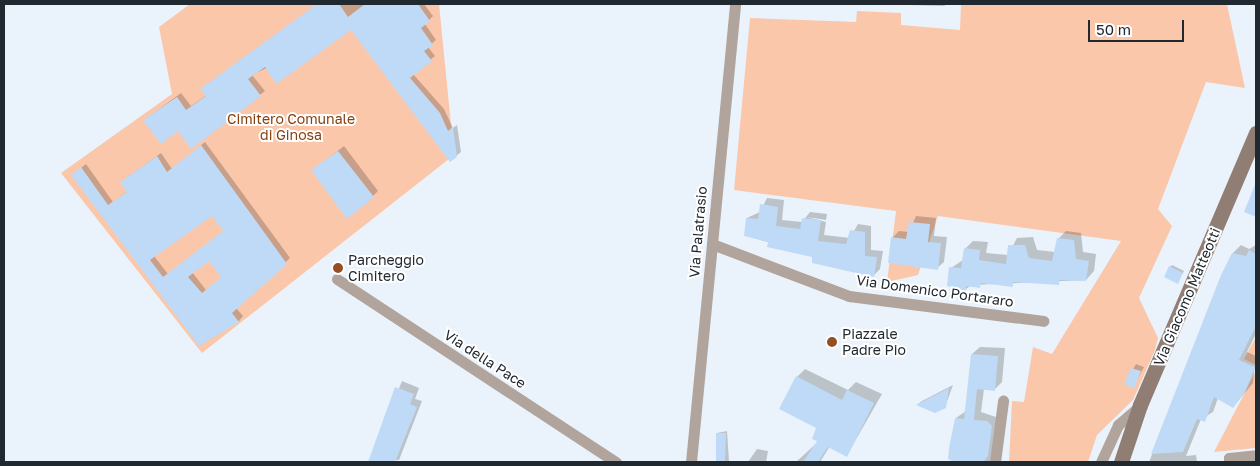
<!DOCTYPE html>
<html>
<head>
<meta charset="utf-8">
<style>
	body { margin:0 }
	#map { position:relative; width:1260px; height:466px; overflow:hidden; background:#eaf3fb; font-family:"Golos Text",sans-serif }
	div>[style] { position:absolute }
	.green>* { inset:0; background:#fbc7ab }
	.shadow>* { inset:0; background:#0003 }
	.building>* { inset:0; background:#bfdaf6 }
	.street>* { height:11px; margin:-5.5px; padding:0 5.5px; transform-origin:5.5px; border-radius:5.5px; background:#b0a49d }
	.secondary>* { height:15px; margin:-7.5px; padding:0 7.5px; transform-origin:7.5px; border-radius:7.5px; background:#907e75 }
	.dots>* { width:14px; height:14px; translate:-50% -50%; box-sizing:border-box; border:2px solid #fff; border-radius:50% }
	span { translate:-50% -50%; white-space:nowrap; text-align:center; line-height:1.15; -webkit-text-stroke:4px #fff; paint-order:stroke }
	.park-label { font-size:14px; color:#854011 }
	.street-label { font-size:14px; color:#202830 }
	.poi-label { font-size:14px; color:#202830 }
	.left { translate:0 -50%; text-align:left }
	.frame { position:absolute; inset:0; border:5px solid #202830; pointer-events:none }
	.scale { position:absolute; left:1088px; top:20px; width:96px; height:22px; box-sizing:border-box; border:2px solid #202830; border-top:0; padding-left:6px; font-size:15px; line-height:18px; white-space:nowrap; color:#202830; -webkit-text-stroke:4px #fff; paint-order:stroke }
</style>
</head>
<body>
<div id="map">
	<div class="green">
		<i style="clip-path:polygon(190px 4px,439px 4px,454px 155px,202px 353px,61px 173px,172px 94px,159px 27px)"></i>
		<i style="clip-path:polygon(961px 4px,1227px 4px,1245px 88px,1206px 82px,1158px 209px,1172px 226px,1139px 298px,1158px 338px,1155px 350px,1133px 400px,1097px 435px,1088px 462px,1009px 462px,1012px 401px,1024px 402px,1033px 347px,1052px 354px,1121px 241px,938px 216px,918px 275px,887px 282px,896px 211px,734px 190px,750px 18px,856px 22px,857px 11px,901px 13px,901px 25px,960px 30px)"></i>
		<i style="clip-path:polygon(1256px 337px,1256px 365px,1244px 359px)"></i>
		<i style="clip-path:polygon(1256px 371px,1256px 448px,1214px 452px)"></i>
	</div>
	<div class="shadow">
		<i style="clip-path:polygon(318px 4px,424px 4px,433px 16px,425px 24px,436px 40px,428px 47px,435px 56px,413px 74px,444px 109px,453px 128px,457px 125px,461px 152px,456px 156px,351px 28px,252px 75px,265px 91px,191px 147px,178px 129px,144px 120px,181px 93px,191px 106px,207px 95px,206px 85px)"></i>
		<i style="clip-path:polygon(869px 4px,947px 4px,944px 6px)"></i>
		<i style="clip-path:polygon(evenodd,205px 142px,290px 258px,236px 308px,243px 316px,239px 321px,200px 345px,77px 171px,86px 164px,113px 202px,128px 191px,126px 178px,161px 153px,172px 169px,205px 142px,212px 214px,224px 231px,168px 274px,154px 256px,212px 214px,205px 142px,209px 260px,222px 277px,206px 290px,192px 272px,209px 260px)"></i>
		<i style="clip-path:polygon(344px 146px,378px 191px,373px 196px,313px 170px)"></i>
		<i style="clip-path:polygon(767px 198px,784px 200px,782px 220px,802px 222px,810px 212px,827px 214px,826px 220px,807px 217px,826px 222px,824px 235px,850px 238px,858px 224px,871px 226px,871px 250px,883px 251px,880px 269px,874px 275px,745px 235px,747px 218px,760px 212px)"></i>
		<i style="clip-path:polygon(916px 216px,936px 218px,934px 236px,947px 237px,944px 262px,937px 268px,892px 238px,899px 231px,909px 232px)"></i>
		<i style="clip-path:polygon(1066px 231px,1081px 233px,1083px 252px,1096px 254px,1094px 271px,1086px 280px,971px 285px,965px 290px,951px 268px,963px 260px,965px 249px,973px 241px,988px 242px,986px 253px,1008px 255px,1017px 238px,1033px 237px,1037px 250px,1055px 252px,1058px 239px)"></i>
		<i style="clip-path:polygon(1241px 245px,1249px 249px,1256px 245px,1256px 334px,1247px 352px,1256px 356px,1253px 383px,1233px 407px,1218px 398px,1213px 412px,1201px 419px,1186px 456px,1196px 455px,1197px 462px,1149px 462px,1233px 253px)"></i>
		<i style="clip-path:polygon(1172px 265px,1184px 271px,1179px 280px,1170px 267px)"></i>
		<i style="clip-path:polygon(980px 347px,1005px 348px,1002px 382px,995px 389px,984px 389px,981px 412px,999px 418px,993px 462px,952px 462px,956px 418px,966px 411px,972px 354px)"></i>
		<i style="clip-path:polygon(1136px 364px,1144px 367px,1133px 387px,1125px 383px)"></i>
		<i style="clip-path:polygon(805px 369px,848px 390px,856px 382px,882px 394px,847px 455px,830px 446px,820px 462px,796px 462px,819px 441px,818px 427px,797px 377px)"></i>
		<i style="clip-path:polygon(402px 381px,419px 388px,415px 399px,422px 401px,399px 460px,370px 460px)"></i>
		<i style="clip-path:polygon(953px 385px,945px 407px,918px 404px,922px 401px)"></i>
		<i style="clip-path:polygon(727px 431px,729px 462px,717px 462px,717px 433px)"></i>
		<i style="clip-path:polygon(757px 449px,768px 451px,766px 462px,748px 462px)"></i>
	</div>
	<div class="building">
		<i style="clip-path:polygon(317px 4px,339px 4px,348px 17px,365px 4px,418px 4px,430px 21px,421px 28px,433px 45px,424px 51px,432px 61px,410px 78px,440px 113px,448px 131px,453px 127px,457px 157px,450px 162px,351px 30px,276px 84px,265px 67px,248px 79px,261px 96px,191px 149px,178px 131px,161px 144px,143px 120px,177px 97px,186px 110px,206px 96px,200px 89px)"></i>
		<i style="clip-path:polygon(evenodd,201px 145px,287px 264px,232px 313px,239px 322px,199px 346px,71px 175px,81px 167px,108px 205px,127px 192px,120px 182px,157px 156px,167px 172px,201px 145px,212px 216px,223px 231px,163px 277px,150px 260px,212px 216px,201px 145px,209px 261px,221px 277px,202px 293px,188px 277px,209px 261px)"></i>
		<i style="clip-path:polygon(338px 151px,374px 197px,347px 219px,311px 170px)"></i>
		<i style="clip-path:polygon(1256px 182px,1256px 217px,1244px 212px)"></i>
		<i style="clip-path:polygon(760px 204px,778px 207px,776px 226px,800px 229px,802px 218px,821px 220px,818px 241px,846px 244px,850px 230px,865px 232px,865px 256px,877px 257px,874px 277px,812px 263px,812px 257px,767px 247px,768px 242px,744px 236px,746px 218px,758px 219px)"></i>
		<i style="clip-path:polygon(909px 222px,930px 224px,928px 242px,941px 243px,938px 270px,888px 263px,891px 237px,906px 239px)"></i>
		<i style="clip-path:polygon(1057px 238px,1074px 240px,1076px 259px,1089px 261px,1086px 281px,1059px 280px,1059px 285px,1013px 282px,1013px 287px,981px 283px,980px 288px,966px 286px,966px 291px,947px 286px,949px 267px,961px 268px,964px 248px,980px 250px,979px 260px,1006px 264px,1008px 245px,1025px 245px,1029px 258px,1052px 261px)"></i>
		<i style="clip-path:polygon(1249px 250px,1256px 254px,1256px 326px,1239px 360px,1255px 367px,1245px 392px,1233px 408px,1214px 397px,1205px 422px,1197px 419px,1183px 452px,1151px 454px,1221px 275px,1232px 253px,1246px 256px)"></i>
		<i style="clip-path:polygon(1169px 266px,1183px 273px,1178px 284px,1164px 277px)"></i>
		<i style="clip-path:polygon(971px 354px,998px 356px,995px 391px,977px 389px,974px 420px,987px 421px,992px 426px,988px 456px,984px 461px,954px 462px,948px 459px,949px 448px,955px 418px,964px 419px)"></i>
		<i style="clip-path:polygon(1131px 368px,1141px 371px,1134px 388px,1124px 384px)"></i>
		<i style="clip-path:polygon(796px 376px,842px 400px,847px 390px,874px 403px,847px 457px,828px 447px,818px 462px,803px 462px,817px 441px,812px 439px,816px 428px,779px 409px)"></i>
		<i style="clip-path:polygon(395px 387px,414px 394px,410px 404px,417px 407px,395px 462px,368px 462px)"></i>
		<i style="clip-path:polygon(949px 388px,946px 408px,935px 413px,916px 405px)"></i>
		<i style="clip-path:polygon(716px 433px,726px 433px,725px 462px,716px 462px)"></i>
	</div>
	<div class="street">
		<i style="left:712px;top:244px;width:147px;rotate:20.8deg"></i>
		<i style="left:849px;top:296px;width:196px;rotate:7.3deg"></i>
		<i style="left:337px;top:279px;width:334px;rotate:33.3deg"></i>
		<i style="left:691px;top:462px;width:460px;rotate:-84.5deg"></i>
		<i style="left:995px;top:462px;width:62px;rotate:-82.5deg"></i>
		<i style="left:1101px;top:462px;width:41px;rotate:-65.3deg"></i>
		<i style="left:1118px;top:425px;width:28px;rotate:-41deg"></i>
		<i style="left:1229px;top:462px;width:4px;rotate:-90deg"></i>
		<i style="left:1229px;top:458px;width:27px;rotate:-6deg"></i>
	</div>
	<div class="secondary">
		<i style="left:1121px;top:462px;width:60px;rotate:-71.6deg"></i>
		<i style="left:1140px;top:405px;width:296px;rotate:-66.9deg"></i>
	</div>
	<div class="dots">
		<i style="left:338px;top:268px;background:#944f24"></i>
		<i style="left:832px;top:342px;background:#944f24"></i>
	</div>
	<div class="park-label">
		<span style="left:291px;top:127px">Cimitero Comunale<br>di Ginosa</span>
	</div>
	<div class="street-label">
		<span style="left:698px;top:232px;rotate:-85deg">Via Palatrasio</span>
		<span style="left:935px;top:291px;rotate:8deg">Via Domenico Portararo</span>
		<span style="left:1187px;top:297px;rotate:-67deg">Via Giacomo Matteotti</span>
		<span style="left:485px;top:359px;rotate:33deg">Via della Pace</span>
	</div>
	<div class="poi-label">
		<span class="left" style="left:348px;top:268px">Parcheggio<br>Cimitero</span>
		<span class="left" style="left:842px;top:342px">Piazzale<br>Padre Pio</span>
	</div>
	<div class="frame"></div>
	<div class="scale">50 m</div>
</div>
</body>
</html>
